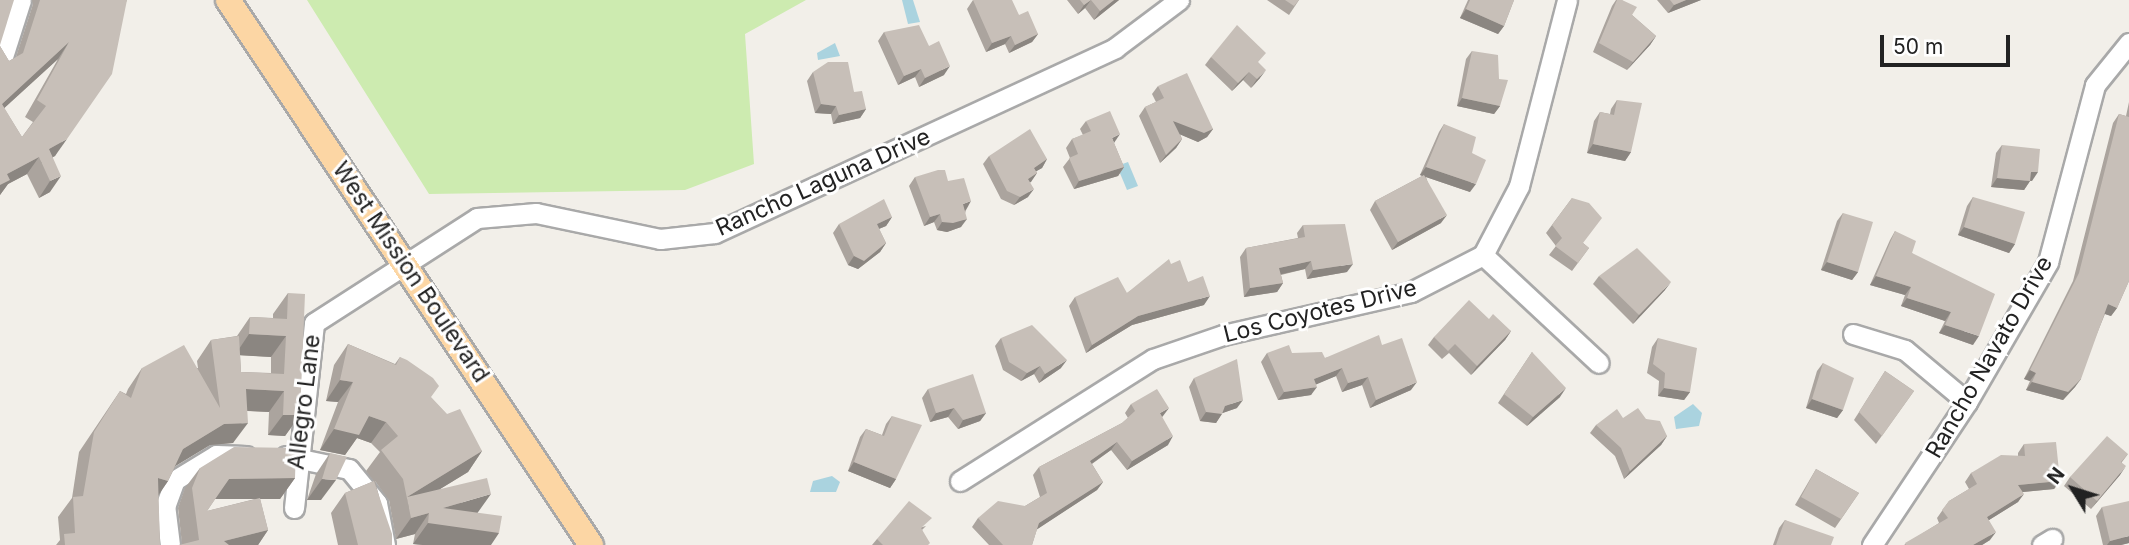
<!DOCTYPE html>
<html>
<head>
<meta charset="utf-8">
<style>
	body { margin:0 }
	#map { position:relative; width:2129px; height:545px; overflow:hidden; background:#f2efe9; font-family:Inter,sans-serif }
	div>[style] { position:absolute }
	.grass>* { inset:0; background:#cdebb0 }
	.water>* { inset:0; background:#aad3df }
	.roads { filter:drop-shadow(2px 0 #a9a9a9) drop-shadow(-2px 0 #a9a9a9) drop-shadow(0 2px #a9a9a9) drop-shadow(0 -2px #a9a9a9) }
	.minor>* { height:19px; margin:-9.5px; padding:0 9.5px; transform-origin:9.5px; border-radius:9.5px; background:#fff }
	.major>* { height:24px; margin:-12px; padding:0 12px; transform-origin:12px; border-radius:12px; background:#fcd6a4 }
	.wall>* { inset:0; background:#aba49e }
	.shaded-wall>* { inset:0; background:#8b8681 }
	.building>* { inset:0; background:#c7bfb8 }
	span { translate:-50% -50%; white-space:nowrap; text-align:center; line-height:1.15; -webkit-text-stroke:6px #fff; paint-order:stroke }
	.street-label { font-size:23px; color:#222 }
	.north { position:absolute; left:2038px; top:454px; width:70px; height:70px; -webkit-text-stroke:5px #fff; paint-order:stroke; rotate:308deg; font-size:19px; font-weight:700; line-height:28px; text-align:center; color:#222 }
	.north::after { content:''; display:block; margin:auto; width:24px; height:32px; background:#222; clip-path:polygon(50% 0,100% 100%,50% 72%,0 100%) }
	.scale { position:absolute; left:1880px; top:35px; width:130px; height:32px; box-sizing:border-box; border:4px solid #222; border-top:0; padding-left:9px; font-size:21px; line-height:24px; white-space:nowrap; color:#222; -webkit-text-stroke:5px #fff; paint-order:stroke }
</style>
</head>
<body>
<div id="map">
	<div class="grass">
		<i style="clip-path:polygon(307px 0,806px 0,745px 34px,754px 164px,685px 190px,429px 194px)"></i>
	</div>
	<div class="water">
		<i style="clip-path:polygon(902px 0,913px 0,920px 22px,908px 24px)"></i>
		<i style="clip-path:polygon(835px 43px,840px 56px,818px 60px,817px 53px)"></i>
		<i style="clip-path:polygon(1128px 162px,1138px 186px,1127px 190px,1117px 166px)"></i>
		<i style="clip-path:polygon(1693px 404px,1702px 413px,1699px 426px,1676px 429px,1674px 417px)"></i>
		<i style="clip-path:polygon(832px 476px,840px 482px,836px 492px,810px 492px,813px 481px)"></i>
	</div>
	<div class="roads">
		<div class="minor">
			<i style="left:0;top:66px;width:69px;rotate:-72.3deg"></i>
			<i style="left:1483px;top:255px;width:158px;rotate:43deg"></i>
			<i style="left:1853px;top:334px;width:54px;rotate:17.1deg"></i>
			<i style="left:1905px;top:350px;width:81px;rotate:40deg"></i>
			<i style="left:286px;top:456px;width:64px;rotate:11.7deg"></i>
			<i style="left:349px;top:469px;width:44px;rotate:50.5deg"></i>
			<i style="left:377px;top:503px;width:43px;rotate:79.2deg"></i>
			<i style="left:960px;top:481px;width:228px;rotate:-32.3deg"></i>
			<i style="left:1153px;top:359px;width:74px;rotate:-18.9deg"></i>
			<i style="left:1223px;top:335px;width:193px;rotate:-12.9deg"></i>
			<i style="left:1411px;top:292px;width:81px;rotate:-27.2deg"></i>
			<i style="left:1483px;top:255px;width:78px;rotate:-62.4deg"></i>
			<i style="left:1519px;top:186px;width:192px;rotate:-75.5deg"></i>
			<i style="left:294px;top:508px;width:186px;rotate:-83.8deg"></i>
			<i style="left:314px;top:323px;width:194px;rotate:-32.8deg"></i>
			<i style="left:477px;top:218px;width:59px;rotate:-4.8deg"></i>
			<i style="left:536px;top:213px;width:127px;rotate:11.8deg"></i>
			<i style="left:660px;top:239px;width:55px;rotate:-6.2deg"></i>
			<i style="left:715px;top:233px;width:441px;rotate:-24.8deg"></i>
			<i style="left:1115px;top:48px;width:80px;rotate:-36.9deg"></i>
			<i style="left:170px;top:545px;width:38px;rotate:-97deg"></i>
			<i style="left:165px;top:507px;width:29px;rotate:-70deg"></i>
			<i style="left:175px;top:480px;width:48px;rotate:-31.4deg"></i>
			<i style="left:216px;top:455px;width:30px;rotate:2deg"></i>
			<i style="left:1872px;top:545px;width:172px;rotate:-56.4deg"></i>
			<i style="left:1967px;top:402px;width:162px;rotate:-59.9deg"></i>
			<i style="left:2048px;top:262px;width:183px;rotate:-75.1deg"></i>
			<i style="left:2095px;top:85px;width:54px;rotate:-51deg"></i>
			<i style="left:2042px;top:545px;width:12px;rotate:-31deg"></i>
		</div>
		<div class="major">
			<i style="left:228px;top:0;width:655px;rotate:56.33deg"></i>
		</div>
	</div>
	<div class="wall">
		<i style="clip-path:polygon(evenodd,32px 0,127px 0,55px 156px,53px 157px,50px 192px,39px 198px,27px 174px,8px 184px,0 195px,0 46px,9px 61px,16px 57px,33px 4px,32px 0,58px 59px,25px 117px,33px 122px,22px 137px,4px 108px,58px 59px)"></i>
		<i style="clip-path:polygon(973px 0,1019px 15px,1038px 34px,1032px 42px,1009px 53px,1005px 44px,986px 52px,967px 9px)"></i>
		<i style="clip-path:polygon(1067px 0,1119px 0,1094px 20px,1085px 8px,1078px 14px)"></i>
		<i style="clip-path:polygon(1267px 0,1299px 0,1289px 15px)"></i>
		<i style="clip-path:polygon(1468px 0,1514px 0,1504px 26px,1498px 34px,1460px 18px)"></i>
		<i style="clip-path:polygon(1616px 0,1622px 0,1632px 15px,1656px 36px,1650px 45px,1627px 70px,1593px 52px,1612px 6px)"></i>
		<i style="clip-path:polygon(1657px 0,1701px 0,1668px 13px)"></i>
		<i style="clip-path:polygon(884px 32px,929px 46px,944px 75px,919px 87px,915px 77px,898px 85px,878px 41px)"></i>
		<i style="clip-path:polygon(1472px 51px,1500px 106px,1494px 114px,1457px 106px,1466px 59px)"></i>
		<i style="clip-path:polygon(1211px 57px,1259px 63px,1260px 78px,1251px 88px,1243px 80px,1232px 91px,1205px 65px)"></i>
		<i style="clip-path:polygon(813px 72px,854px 92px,866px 109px,860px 118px,833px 124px,831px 114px,815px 113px,807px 81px)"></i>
		<i style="clip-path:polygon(1158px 86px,1213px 129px,1207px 137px,1198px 142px,1180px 134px,1182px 139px,1176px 148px,1160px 163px,1139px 116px,1145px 107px,1156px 102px,1152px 94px)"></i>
		<i style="clip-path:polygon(1617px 100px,1631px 152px,1625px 161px,1587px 153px,1594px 121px,1600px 112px,1610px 114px,1611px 109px)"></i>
		<i style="clip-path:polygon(2129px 102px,2129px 281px,2117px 308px,2111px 316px,2105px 314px,2075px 387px,2063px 400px,2026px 390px,2030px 381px,2024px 379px,2073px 281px,2113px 123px,2119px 114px,2126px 116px)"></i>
		<i style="clip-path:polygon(1086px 121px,1114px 143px,1124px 167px,1118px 176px,1074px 189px,1063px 167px,1070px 158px,1066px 148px,1072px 139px,1083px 135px,1080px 129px)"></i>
		<i style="clip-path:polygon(1444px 124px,1472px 153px,1470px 192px,1426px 177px,1441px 223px,1392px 250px,1370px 210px,1375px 201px,1422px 176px,1420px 175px,1439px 132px)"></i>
		<i style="clip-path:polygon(2002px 145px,2032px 181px,2030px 181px,2024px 190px,1991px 187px,1996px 153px)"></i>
		<i style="clip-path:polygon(989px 156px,1047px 159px,1042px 168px,1036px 171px,1037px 173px,1030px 182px,1028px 197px,1014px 205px,1001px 199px,983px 164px)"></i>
		<i style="clip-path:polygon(915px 177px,948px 181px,966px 210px,961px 227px,947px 232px,937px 230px,934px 222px,924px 226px,909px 186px)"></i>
		<i style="clip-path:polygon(1973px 197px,2015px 244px,2009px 253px,1958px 235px,1967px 206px)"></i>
		<i style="clip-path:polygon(1572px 198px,1583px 243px,1589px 248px,1572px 271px,1549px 255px,1556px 246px,1546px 233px)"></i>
		<i style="clip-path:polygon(1843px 213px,1858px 272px,1852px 280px,1821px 270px,1837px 221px)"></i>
		<i style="clip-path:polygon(892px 217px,886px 226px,879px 229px,886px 243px,880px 252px,858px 269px,848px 265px,833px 233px,839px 224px)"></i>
		<i style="clip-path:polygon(1303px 225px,1347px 272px,1307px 279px,1305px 269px,1281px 275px,1283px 283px,1277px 292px,1244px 297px,1240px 257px,1246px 248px,1298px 238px,1297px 233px)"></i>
		<i style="clip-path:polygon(1895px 231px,1912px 253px,1973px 345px,1939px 333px,1945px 321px,1901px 306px,1905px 295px,1870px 285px,1890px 240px)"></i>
		<i style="clip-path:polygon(1171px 264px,1188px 282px,1204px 305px,1132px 325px,1086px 353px,1069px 306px,1075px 297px,1127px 293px)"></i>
		<i style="clip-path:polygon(1599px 276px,1665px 290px,1633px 324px,1593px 284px)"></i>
		<i style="clip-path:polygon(evenodd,288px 293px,300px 415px,285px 436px,268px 435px,269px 412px,247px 411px,233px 443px,210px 445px,176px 465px,168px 481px,158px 495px,160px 545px,56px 545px,60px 540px,58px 517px,72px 498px,79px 452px,120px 391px,126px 394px,128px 389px,142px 368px,198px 368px,197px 361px,211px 340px,237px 336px,250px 317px,273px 318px,273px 314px,288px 293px,240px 355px,271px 357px,271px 373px,241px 372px,240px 355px)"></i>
		<i style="clip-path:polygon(1489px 319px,1511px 331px,1505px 340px,1471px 375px,1449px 353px,1442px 359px,1428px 345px,1434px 337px)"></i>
		<i style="clip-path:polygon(1001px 338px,1061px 368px,1039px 383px,1034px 374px,1021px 381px,1003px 370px,995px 346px)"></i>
		<i style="clip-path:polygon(1658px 338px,1690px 392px,1684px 400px,1658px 396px,1659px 381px,1647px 373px,1652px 347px)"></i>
		<i style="clip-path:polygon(348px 344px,395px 364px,400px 357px,431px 398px,482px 451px,468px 472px,440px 489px,478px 513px,491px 545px,423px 545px,413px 544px,415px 534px,396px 539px,389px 500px,375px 481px,392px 545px,338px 545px,331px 513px,345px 493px,374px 481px,366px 471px,380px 452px,371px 443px,357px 438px,345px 455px,320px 450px,338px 402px,326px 401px,334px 365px)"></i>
		<i style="clip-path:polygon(1382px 345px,1411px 390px,1370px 408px,1362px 385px,1342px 392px,1336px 376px,1316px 384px,1311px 395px,1278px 400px,1261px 362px,1267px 353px,1292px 353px,1325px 358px)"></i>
		<i style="clip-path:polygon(1532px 352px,1560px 397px,1527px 426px,1498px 403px)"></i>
		<i style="clip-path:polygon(1823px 363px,1843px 410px,1837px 418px,1806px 408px,1817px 371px)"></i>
		<i style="clip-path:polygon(1885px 371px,1914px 391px,1876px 444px,1854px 420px)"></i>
		<i style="clip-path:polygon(1194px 378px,1237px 408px,1222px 413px,1216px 423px,1200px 421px,1189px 387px)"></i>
		<i style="clip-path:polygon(928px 389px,986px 413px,980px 421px,958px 429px,948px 417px,930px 422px,922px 398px)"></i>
		<i style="clip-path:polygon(1131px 404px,1163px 416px,1162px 417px,1168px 445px,1127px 470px,1111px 450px,1092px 464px,1103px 482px,1097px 490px,1037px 529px,1032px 545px,989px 545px,972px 527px,978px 518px,1025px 506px,1040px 497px,1033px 475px,1039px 467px,1122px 423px,1128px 418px,1125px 413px)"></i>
		<i style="clip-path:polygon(892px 416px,896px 479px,890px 488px,848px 471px,860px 437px,866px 429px,882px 435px,886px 424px)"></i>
		<i style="clip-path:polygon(1623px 418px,1646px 419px,1667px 436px,1661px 445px,1624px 479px,1615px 456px,1590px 433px,1596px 425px)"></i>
		<i style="clip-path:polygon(2024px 444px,2060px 481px,2054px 489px,2023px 492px,2018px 502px,1989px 520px,1990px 540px,1982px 545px,1904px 545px,1939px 523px,1937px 518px,1949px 501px,1969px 489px,1965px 482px,1971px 473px,2018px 456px,2018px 453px)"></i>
		<i style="clip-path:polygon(330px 453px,321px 500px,307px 500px,316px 474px)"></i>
		<i style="clip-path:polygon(2128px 454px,2122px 462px,2120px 475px,2091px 509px,2064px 486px,2070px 477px)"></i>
		<i style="clip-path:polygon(evenodd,200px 468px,295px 478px,280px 499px,260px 499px,268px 530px,258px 545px,179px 545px,182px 544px,178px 508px,185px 488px,200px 468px,215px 499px,255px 499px,207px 511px,215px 499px)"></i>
		<i style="clip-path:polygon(1816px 469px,1859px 493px,1835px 528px,1795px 505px)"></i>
		<i style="clip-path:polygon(2102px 507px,2129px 543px,2121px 545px,2103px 545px,2096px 516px)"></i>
		<i style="clip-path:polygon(1785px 520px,1831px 545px,1773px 545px,1779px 528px)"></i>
		<i style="clip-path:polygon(926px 526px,922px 530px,928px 545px,872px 545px,877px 539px)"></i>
	</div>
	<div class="shaded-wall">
		<i style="clip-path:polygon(1091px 0,1085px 8px,1078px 14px,1084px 5px)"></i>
		<i style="clip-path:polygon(1114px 0,1119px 0,1094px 20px,1100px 11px)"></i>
		<i style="clip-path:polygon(1686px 0,1701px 0,1668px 13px,1674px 5px)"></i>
		<i style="clip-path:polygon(1466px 9px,1504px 26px,1498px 34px,1460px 18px)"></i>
		<i style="clip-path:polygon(1038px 34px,1032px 42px,1009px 53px,1015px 45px)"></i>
		<i style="clip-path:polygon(1011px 36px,1005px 44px,986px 52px,992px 43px)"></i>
		<i style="clip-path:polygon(1656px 36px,1650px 45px,1627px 70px,1633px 62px)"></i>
		<i style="clip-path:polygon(69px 42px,58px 59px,0 112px,2px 104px)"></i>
		<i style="clip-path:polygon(950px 66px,944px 75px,919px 87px,925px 78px)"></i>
		<i style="clip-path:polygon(921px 69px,915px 77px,898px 85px,904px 76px)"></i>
		<i style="clip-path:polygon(1266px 70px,1260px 78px,1251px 88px,1257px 79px)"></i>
		<i style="clip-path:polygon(1249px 72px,1243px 80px,1232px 91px,1238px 83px)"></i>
		<i style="clip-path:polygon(1462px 98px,1500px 106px,1494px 114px,1457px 106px)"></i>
		<i style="clip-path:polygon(821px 104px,836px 106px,831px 114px,815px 113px)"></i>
		<i style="clip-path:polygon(866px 109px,860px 118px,833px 124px,839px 115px)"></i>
		<i style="clip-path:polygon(1173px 121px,1213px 129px,1207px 137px,1198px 142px,1167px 129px)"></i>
		<i style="clip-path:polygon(1120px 134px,1114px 143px,1112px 138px)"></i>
		<i style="clip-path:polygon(67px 139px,55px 156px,41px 163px,49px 149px)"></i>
		<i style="clip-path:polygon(1182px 139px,1176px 148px,1160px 163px,1166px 155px)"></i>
		<i style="clip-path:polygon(1593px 144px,1631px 152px,1625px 161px,1587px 153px)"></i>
		<i style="clip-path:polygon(39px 157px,27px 174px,8px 184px,0 195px,0 184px,7px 174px)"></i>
		<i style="clip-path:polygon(1047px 159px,1042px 168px,1028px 176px,1034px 168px)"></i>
		<i style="clip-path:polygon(1124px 167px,1118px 176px,1074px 189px,1079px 181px)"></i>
		<i style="clip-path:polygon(1426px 167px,1476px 184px,1470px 192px,1420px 175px)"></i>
		<i style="clip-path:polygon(2031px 172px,2038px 172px,2032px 181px,2025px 180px)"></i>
		<i style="clip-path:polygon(1037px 173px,1031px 182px,1022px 187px,1028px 179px)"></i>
		<i style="clip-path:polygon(61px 176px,50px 192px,39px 198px,50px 181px)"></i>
		<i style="clip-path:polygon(1997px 178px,2030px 181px,2024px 190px,1991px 187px)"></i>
		<i style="clip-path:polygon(1034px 189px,1028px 197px,1014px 205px,1020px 197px)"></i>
		<i style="clip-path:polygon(971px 201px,966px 210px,957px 213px,963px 204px)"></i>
		<i style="clip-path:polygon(940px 214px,934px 222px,924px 226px,930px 217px)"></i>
		<i style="clip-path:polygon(1447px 215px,1441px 223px,1392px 250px,1398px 242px)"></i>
		<i style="clip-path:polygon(892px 217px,886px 226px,871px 232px,877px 224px)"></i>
		<i style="clip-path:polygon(967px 219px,961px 227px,947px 232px,937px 230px,942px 222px)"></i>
		<i style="clip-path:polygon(1964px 227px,2015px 244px,2009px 253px,1958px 235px)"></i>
		<i style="clip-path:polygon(886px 243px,880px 252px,858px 269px,848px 265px,854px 256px)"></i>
		<i style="clip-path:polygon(1311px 261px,1305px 269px,1273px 276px,1279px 268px)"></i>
		<i style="clip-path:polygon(1827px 262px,1858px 272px,1852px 280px,1821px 270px)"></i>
		<i style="clip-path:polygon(1353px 264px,1347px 272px,1307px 279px,1313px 270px)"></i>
		<i style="clip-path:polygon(1876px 276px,1911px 287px,1905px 295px,1870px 285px)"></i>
		<i style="clip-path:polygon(1671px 282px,1665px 290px,1633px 324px,1639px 315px)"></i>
		<i style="clip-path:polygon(1283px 283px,1277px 292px,1244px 297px,1250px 288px)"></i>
		<i style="clip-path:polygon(1210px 296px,1204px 305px,1132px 325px,1086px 353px,1092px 345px,1138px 316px)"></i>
		<i style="clip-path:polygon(1907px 298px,1951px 312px,1945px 321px,1901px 306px)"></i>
		<i style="clip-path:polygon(2108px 304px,2117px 308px,2111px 316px,2102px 313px)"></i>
		<i style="clip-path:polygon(1945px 325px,1979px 336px,1973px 345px,1939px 333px)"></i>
		<i style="clip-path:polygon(1511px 331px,1505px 340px,1471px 375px,1477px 366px)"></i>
		<i style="clip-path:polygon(249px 334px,286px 336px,271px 357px,235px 355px)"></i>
		<i style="clip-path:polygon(1067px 360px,1061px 368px,1039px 383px,1045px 374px)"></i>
		<i style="clip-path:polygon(1040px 366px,1034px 374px,1021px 381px,1027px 373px)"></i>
		<i style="clip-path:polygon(1342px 368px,1336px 376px,1308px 388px,1314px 379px)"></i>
		<i style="clip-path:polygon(2030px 370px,2036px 373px,2030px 381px,2024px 379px)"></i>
		<i style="clip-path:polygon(1368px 377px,1362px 385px,1342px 392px,1348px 383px)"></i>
		<i style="clip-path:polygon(2081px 379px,2075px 387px,2063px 400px,2026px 390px,2032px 382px)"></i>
		<i style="clip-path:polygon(340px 380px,353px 382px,338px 402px,326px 401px)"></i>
		<i style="clip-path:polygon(1417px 382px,1411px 390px,1370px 408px,1376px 400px)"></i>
		<i style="clip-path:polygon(1317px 387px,1311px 395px,1278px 400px,1284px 392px)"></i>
		<i style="clip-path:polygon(1566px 388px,1560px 397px,1527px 426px,1533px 417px)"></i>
		<i style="clip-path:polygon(1664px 388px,1690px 392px,1684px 400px,1658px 396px)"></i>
		<i style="clip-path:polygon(246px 389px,284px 391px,269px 412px,232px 410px)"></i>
		<i style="clip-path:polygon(1812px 399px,1843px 410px,1837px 418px,1806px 408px)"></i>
		<i style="clip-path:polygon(1243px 400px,1237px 408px,1220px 414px,1222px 414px,1216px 423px,1200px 421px,1206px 412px)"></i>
		<i style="clip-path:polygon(954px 408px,948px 417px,930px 422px,936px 413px)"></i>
		<i style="clip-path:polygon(1169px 408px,1163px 416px,1154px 422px,1160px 413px)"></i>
		<i style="clip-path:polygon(986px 413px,980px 421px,958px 429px,963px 420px)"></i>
		<i style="clip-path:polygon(283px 415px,300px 415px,285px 436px,268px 435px)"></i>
		<i style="clip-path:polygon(369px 416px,386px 422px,371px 443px,357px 438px,345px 455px,320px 450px,334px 429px)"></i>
		<i style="clip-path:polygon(248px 423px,233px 443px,210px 445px,169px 470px,183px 449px,224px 424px)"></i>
		<i style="clip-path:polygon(1173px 436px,1168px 445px,1127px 470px,1132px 461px)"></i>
		<i style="clip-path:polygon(1667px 436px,1661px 445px,1624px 479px,1630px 471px)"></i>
		<i style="clip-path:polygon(1117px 442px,1111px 450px,1084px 469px,1090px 461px)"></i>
		<i style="clip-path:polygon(482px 451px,468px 472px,409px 508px,407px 497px)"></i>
		<i style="clip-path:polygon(854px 462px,896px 479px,890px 488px,848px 471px)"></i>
		<i style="clip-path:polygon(2126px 466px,2120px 475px,2091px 509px,2097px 501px)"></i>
		<i style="clip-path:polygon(158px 478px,168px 481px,154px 502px)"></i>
		<i style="clip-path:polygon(295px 478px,280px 499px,214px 499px,229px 479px)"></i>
		<i style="clip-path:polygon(322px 479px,336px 480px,321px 500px,307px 500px)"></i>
		<i style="clip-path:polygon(2060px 481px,2054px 489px,2012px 493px,2018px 485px)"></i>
		<i style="clip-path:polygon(1103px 482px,1097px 490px,1033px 532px,1039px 523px)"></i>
		<i style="clip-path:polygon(491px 494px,476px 515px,499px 533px,491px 545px,423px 545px,413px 544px,428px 523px,443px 508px)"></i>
		<i style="clip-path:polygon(2024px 494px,2018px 502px,1981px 525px,1987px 517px)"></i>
		<i style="clip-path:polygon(429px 513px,415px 534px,396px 539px,411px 518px)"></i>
		<i style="clip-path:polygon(268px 530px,258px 545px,221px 545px,224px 541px)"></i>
		<i style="clip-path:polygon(1996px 532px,1990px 540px,1982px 545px,1973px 545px)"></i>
		<i style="clip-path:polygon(2129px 536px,2129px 543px,2121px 545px,2107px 545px,2110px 541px)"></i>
	</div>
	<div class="building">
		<i style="clip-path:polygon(0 0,14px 0,0 45px)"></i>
		<i style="clip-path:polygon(evenodd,40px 0,127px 0,112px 74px,67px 139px,49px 149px,61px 176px,50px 181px,39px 157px,7px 174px,10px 180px,0 185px,0 46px,9px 61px,23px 53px,40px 0,69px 42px,37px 100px,46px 106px,22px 137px,2px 104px,69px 42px)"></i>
		<i style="clip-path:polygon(973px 0,1012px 0,1019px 15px,1028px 11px,1038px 34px,1015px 45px,1011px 36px,992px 43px)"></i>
		<i style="clip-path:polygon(1080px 0,1114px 0,1100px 11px,1091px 0,1084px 5px)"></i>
		<i style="clip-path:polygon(1285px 0,1299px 0,1294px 6px)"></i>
		<i style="clip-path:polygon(1470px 0,1514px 0,1504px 26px,1466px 9px)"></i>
		<i style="clip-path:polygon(1617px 0,1622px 0,1637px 7px,1632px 15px,1656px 36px,1633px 62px,1599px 43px)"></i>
		<i style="clip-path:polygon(1670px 0,1686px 0,1674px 5px)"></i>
		<i style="clip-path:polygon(919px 25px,929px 46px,939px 41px,950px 66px,925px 78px,921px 69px,904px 76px,884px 32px)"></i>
		<i style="clip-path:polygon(1237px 25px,1266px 53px,1258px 62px,1266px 70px,1257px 79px,1249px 72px,1238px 83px,1211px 57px)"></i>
		<i style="clip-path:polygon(1472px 51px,1498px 55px,1499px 79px,1508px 80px,1500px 106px,1462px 98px)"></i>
		<i style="clip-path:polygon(828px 62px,848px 62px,854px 92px,862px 91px,866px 109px,839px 115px,836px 106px,821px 104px,813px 72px)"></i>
		<i style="clip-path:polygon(1187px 73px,1213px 129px,1204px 133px,1173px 121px,1182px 139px,1166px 155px,1145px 107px,1164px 98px,1158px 86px)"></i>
		<i style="clip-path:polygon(1617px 100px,1642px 103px,1631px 152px,1593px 144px,1600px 112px,1614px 115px)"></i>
		<i style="clip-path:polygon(1110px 111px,1120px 134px,1112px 138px,1124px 167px,1079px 181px,1069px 158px,1078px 154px,1072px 139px,1091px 131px,1086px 121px)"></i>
		<i style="clip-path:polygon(2119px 114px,2129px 117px,2129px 281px,2117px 308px,2108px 304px,2081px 379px,2068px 392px,2032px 382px,2036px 373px,2030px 370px,2079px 273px)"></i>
		<i style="clip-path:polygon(1444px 124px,1476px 137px,1472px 153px,1486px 160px,1476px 184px,1426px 167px)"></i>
		<i style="clip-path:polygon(1030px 129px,1047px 159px,1034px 168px,1037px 173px,1028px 179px,1034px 189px,1020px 197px,1007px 191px,989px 156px)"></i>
		<i style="clip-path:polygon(2002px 145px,2040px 149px,2038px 172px,2031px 172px,2030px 181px,1997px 178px)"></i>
		<i style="clip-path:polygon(938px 170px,945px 170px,948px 181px,964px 178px,971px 201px,963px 204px,967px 219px,953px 223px,942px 222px,940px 214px,930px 217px,915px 177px)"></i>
		<i style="clip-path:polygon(1424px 175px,1447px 215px,1398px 242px,1375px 201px)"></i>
		<i style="clip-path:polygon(1973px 197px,2025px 212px,2015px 244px,1964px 227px)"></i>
		<i style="clip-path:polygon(1572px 198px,1589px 203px,1602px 218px,1583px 243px,1589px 248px,1578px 263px,1555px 246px,1562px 238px,1552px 225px)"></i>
		<i style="clip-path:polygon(884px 199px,892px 217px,877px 224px,886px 243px,864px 261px,854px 256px,839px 224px)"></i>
		<i style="clip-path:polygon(1843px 213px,1873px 222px,1858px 272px,1827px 262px)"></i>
		<i style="clip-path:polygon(1345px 224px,1353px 264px,1313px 270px,1311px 261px,1279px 268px,1283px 283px,1250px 288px,1246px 248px,1305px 237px,1303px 225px)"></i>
		<i style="clip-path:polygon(1895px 231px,1916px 241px,1912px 253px,1995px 294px,1979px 336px,1945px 325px,1951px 312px,1907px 298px,1911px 287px,1876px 276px)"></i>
		<i style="clip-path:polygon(1637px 248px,1671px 282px,1639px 315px,1599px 276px)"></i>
		<i style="clip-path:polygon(1169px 259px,1171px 264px,1180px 260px,1188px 282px,1203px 276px,1210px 296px,1138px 316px,1092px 345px,1075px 297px,1118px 277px,1127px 293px)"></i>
		<i style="clip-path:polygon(288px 293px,305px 294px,300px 415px,283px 415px,284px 391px,246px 389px,248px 423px,224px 424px,183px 449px,168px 481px,158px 478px,160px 545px,65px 545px,64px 534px,75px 533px,73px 497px,83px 496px,94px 432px,120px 391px,131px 398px,142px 368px,184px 345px,220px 408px,211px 340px,239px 336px,241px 372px,284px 374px,286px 336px,249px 334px,250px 317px,287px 319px)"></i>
		<i style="clip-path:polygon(1469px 300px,1489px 319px,1493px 314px,1511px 331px,1477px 366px,1455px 344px,1448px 351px,1434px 337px)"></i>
		<i style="clip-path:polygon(1032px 325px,1067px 360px,1045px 374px,1040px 366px,1027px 373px,1009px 362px,1001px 338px)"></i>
		<i style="clip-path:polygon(1379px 335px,1382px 345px,1402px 338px,1417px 382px,1376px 400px,1368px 377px,1348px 383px,1342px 368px,1314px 379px,1317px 387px,1284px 392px,1267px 353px,1289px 345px,1292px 353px,1322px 352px,1325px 358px)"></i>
		<i style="clip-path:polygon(1658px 338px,1697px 348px,1690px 392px,1664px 388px,1665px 373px,1653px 364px)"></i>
		<i style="clip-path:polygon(348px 344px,396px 365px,400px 357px,407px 360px,433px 378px,439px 386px,431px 397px,447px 414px,460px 409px,482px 451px,407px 497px,487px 478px,491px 494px,443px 508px,502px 516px,499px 533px,428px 523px,429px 513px,411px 518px,403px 479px,381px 450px,398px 436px,386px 422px,369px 416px,359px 435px,334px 429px,353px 382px,340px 380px)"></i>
		<i style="clip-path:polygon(1532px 352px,1566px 388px,1533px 417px,1504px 394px)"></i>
		<i style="clip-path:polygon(1237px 359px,1243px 400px,1225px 406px,1222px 414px,1206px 412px,1194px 378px)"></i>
		<i style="clip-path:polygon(1823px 363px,1854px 378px,1843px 410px,1812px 399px)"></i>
		<i style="clip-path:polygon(1885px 371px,1914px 391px,1882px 436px,1859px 412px)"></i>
		<i style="clip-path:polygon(973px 374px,986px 413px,963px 420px,954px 408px,936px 413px,928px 389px)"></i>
		<i style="clip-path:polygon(1157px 389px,1169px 408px,1160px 413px,1173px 436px,1132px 461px,1117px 442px,1090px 461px,1103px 482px,1039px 523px,1032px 545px,1003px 545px,978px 518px,998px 501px,1025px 506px,1047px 493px,1039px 467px,1122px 423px,1135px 411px,1131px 404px)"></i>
		<i style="clip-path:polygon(1638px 408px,1646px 419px,1660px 421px,1667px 436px,1630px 471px,1621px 448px,1596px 425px,1617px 409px,1623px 418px)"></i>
		<i style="clip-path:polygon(892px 416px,922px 425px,896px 479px,854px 462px,866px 429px,884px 436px)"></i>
		<i style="clip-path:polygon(2107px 436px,2128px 454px,2121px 462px,2126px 466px,2097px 501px,2070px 477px)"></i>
		<i style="clip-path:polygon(2056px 442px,2060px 481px,2018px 485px,2024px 494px,1987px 517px,1996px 532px,1973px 545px,1906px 545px,1905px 543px,1948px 518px,1942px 510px,1949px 501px,1977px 484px,1971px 473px,2001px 455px,2025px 456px,2024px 444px)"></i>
		<i style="clip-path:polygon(234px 447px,296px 448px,295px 478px,229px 479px,207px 511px,260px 498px,268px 530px,224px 541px,229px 545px,179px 545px,199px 540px,192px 488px,200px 468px)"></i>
		<i style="clip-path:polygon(330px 453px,347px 457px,336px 480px,322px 479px)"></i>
		<i style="clip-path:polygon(1816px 469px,1859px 493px,1841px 519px,1801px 497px)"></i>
		<i style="clip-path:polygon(374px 481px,392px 534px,392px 545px,358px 545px,345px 493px)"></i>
		<i style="clip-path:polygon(909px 501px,932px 518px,921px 528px,930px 543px,928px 545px,883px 545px,877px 539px)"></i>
		<i style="clip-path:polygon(2129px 501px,2129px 536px,2110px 541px,2102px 507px)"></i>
		<i style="clip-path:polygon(1785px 520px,1834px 537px,1831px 545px,1776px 545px)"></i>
	</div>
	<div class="street-label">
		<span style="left:823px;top:182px;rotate:-24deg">Rancho Laguna Drive</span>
		<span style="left:411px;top:272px;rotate:56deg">West Mission Boulevard</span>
		<span style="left:1320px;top:311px;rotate:-14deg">Los Coyotes Drive</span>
		<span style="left:1989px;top:357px;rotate:-60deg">Rancho Navato Drive</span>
		<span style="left:304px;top:402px;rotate:-83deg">Allegro Lane</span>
	</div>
	<div class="north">N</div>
	<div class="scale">50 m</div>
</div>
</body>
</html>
